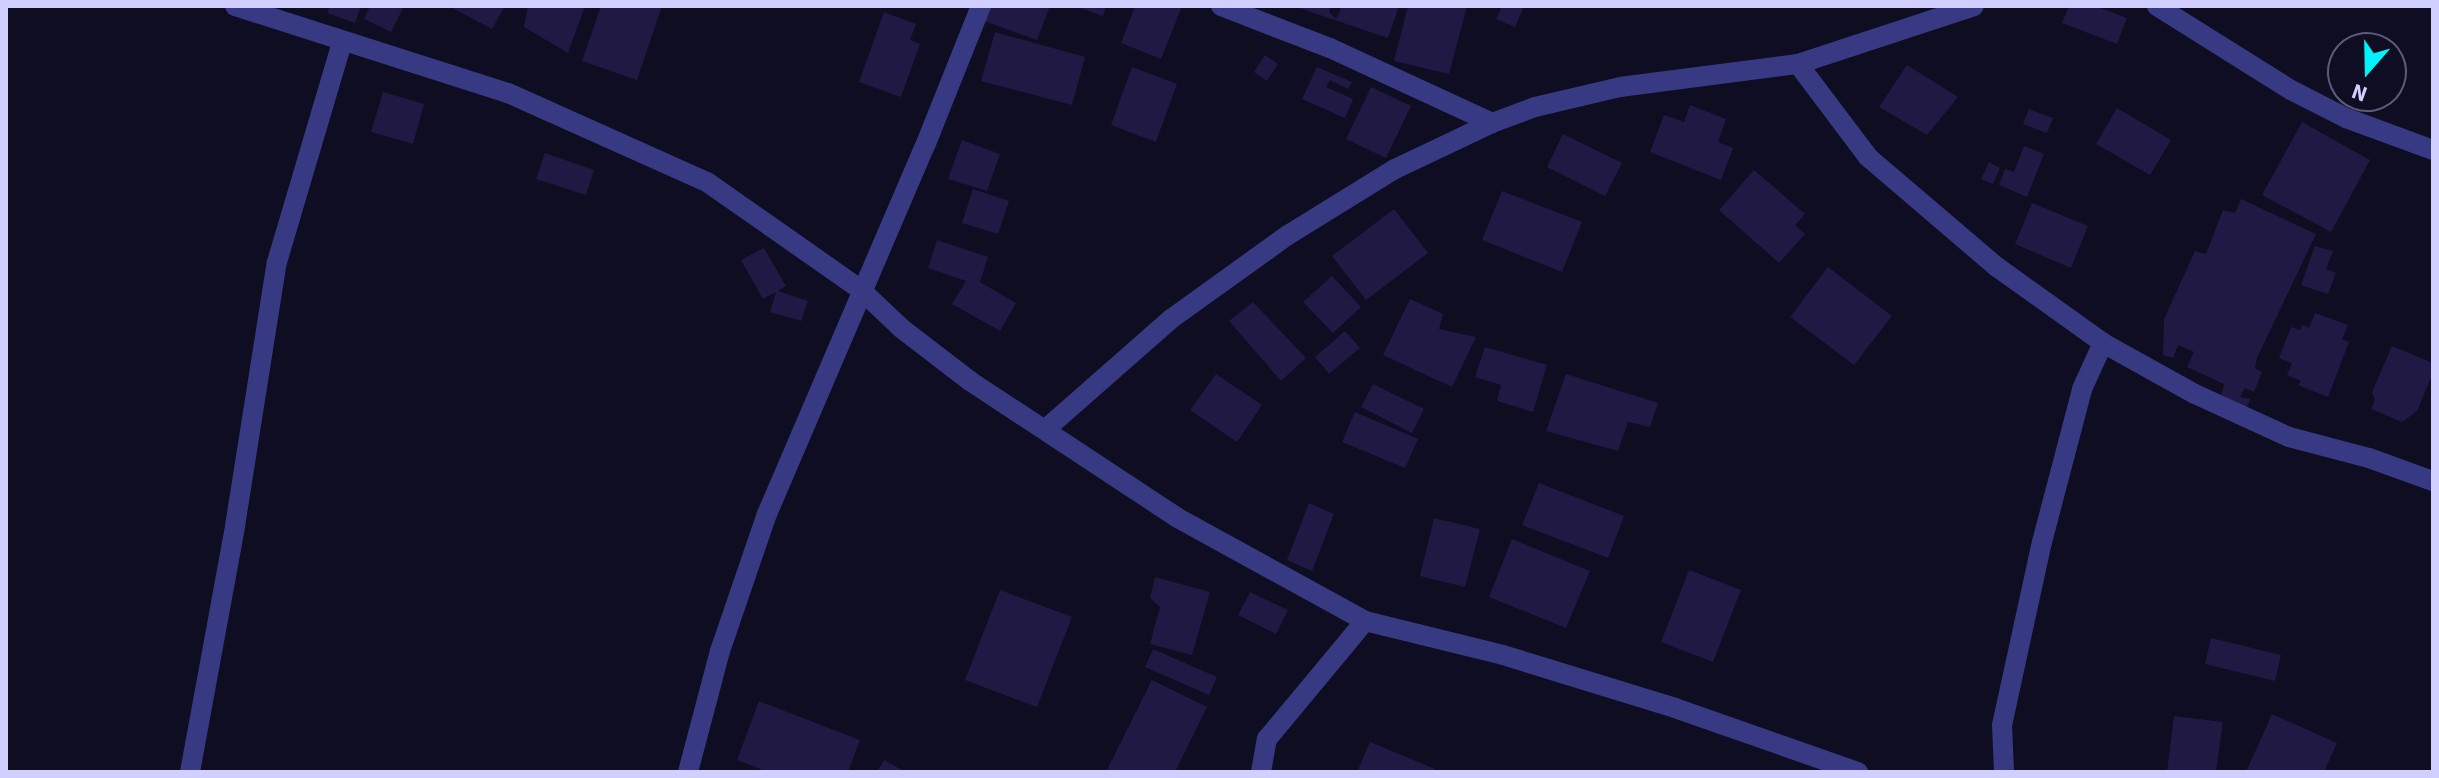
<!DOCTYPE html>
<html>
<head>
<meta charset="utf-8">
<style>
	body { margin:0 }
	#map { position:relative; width:2439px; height:778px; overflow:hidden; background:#0f0d22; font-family:"Source Sans 3",sans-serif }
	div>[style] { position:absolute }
	.building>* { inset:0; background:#1f1944 }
	.minor>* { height:20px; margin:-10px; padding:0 10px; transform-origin:10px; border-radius:10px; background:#373a82 }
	span { translate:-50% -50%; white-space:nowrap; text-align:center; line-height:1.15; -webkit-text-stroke:8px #0f0d22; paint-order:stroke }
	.frame { position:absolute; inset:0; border:8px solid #d1cfff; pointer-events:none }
	.north { position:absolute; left:2327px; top:32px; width:80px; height:80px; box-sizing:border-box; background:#0f0d22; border:2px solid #5d5b7a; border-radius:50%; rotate:200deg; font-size:22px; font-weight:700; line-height:32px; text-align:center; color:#d1cfff }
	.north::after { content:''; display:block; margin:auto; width:28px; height:36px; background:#00f2fa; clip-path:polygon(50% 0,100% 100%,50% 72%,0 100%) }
</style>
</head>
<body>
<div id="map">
	<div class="building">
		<i style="clip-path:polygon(330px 6px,361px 6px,355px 23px,327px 13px)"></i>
		<i style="clip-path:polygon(370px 6px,404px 6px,391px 32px,364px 19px)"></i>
		<i style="clip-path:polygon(449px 6px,505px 6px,492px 29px)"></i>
		<i style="clip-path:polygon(528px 6px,585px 6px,568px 53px,524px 27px)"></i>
		<i style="clip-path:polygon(601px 6px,662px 6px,637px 80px,582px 61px)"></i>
		<i style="clip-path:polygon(990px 6px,1050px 6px,1037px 40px,984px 21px)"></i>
		<i style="clip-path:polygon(1075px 6px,1106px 6px,1103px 16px)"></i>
		<i style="clip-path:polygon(1135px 6px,1182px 6px,1161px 59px,1121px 43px)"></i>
		<i style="clip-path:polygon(1331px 6px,1329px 12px,1336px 19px,1342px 6px,1399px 6px,1388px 38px,1296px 7px)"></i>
		<i style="clip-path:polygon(1408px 6px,1467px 6px,1449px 74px,1394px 61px)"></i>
		<i style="clip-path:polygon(1502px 6px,1524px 6px,1515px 27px,1496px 19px)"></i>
		<i style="clip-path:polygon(2069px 6px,2095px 6px,2127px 18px,2117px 44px,2062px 23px)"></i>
		<i style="clip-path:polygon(884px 12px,916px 24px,910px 40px,920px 44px,901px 97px,859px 82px)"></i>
		<i style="clip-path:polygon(995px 32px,1085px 57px,1072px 105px,981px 81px)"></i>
		<i style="clip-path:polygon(1265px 55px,1278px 64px,1267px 81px,1254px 72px)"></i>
		<i style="clip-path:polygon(1907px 65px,1958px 97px,1927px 135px,1879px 107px)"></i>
		<i style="clip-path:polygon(1132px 67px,1177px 84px,1156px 142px,1111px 125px)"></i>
		<i style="clip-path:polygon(1317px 67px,1352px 82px,1348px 89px,1330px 80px,1326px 87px,1353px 99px,1345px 118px,1302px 99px)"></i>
		<i style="clip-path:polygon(1371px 87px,1411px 106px,1386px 158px,1346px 139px)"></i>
		<i style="clip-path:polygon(383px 92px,424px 104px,413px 144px,371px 132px)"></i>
		<i style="clip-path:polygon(1690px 105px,1726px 119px,1718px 142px,1733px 148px,1721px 180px,1650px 152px,1664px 115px,1684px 122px)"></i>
		<i style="clip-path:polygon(2117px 108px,2171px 140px,2150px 175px,2096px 144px)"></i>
		<i style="clip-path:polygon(2029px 109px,2053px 118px,2047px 133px,2023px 124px)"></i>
		<i style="clip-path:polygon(2302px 122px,2370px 160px,2331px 232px,2262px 195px)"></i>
		<i style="clip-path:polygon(1563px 134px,1622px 163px,1605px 196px,1547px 167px)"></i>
		<i style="clip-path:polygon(962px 140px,1000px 154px,987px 191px,948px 179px)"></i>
		<i style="clip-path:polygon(2024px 146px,2044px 154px,2027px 197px,1999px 185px,2005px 169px,2014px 172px)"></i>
		<i style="clip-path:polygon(545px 153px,594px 170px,586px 195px,536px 179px)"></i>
		<i style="clip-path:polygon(1989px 162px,2000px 168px,1993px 184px,1981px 179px)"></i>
		<i style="clip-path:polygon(1754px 170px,1805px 214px,1795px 225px,1805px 234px,1779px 263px,1719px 210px)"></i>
		<i style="clip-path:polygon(973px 189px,1009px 201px,998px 234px,962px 223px)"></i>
		<i style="clip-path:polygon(1502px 191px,1582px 222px,1562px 272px,1482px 240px)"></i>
		<i style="clip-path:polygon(2241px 199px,2316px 234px,2257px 358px,2255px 368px,2262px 372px,2254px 392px,2245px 388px,2240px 397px,2250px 399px,2246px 410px,2221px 396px,2224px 384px,2187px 367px,2194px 352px,2178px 345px,2173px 358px,2163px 355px,2164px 319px,2195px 251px,2206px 254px,2223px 210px,2235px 213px)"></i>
		<i style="clip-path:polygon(2032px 203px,2088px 226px,2071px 268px,2015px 244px)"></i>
		<i style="clip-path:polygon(1394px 209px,1428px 253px,1366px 300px,1332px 256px)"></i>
		<i style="clip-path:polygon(937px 240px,988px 257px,980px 282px,1016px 303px,1000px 331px,952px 304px,966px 281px,928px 268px)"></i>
		<i style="clip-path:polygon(2315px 246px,2333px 251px,2326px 269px,2336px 273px,2328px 294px,2301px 285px)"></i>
		<i style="clip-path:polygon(764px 248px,786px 286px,778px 291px,808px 301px,801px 321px,770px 312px,776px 292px,763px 299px,741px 260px)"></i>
		<i style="clip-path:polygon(1828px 267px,1892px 316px,1854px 365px,1790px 317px)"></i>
		<i style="clip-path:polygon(1332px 276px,1361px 307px,1333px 333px,1303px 302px)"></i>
		<i style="clip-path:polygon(1410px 299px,1443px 314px,1439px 329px,1476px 337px,1452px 387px,1383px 355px)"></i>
		<i style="clip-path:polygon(1253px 302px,1306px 358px,1281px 381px,1229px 321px)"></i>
		<i style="clip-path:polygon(2315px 313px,2348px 325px,2342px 339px,2349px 342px,2328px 397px,2298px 385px,2301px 381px,2287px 375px,2292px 363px,2279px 358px,2291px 327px,2300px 330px,2302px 325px,2309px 328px)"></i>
		<i style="clip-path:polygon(1345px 331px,1360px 348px,1329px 374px,1315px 357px)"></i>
		<i style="clip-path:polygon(2392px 346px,2433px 363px,2433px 373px,2417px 411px,2402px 422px,2371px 409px,2375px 400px,2372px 392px)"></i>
		<i style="clip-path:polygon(1485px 347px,1547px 365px,1533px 412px,1497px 401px,1501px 385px,1475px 377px)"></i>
		<i style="clip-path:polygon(1216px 374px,1262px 405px,1237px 442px,1190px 410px)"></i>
		<i style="clip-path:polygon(1566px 374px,1658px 403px,1650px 427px,1628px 422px,1618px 451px,1546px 431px)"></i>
		<i style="clip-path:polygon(1373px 384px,1424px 409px,1412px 433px,1361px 407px)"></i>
		<i style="clip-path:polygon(1355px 412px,1418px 439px,1405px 468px,1342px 442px)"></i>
		<i style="clip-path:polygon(1539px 483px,1624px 516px,1608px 558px,1522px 525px)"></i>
		<i style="clip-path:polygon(1309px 503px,1334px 514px,1312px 571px,1287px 560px)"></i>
		<i style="clip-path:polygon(1434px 518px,1480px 529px,1465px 587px,1420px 576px)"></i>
		<i style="clip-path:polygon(1512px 539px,1590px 571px,1566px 628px,1489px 597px)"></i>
		<i style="clip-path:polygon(1689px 570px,1741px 590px,1713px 662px,1661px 642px)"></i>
		<i style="clip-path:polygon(1155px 577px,1210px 592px,1192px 655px,1150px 644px,1160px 607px,1150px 598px)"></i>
		<i style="clip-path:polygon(1000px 590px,1072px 617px,1037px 707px,965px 680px)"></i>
		<i style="clip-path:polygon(1250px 592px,1288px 610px,1276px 634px,1238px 615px)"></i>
		<i style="clip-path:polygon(2211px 638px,2281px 655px,2275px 681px,2205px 664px)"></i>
		<i style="clip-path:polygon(1153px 649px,1217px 677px,1209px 695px,1145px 667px)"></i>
		<i style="clip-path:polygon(1152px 680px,1207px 707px,1175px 772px,1106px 772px)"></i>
		<i style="clip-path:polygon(759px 701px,860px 740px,848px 772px,768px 772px,737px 760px)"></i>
		<i style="clip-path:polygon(2272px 714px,2337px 743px,2324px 772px,2246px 772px)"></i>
		<i style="clip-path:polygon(2174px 716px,2223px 722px,2216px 772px,2167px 772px)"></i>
		<i style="clip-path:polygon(1370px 742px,1435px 769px,1434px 772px,1357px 772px)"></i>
		<i style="clip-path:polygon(884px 760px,906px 772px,877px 772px)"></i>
	</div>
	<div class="minor">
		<i style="left:235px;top:6px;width:287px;rotate:17.7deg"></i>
		<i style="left:508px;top:93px;width:218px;rotate:24.1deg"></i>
		<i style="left:707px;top:182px;width:188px;rotate:35deg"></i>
		<i style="left:861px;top:290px;width:55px;rotate:43.5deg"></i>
		<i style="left:901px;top:328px;width:87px;rotate:37.5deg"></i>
		<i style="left:970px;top:381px;width:247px;rotate:33.4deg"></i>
		<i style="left:1176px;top:517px;width:216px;rotate:28.8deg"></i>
		<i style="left:1365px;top:621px;width:142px;rotate:13.8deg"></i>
		<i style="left:1503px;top:655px;width:180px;rotate:17.1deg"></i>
		<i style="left:1675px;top:708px;width:194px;rotate:19.3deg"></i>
		<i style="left:1221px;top:6px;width:117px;rotate:21.1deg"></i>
		<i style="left:1330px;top:48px;width:179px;rotate:24.8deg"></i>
		<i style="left:2157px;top:6px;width:158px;rotate:32.1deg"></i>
		<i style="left:2291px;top:90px;width:62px;rotate:27deg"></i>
		<i style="left:2346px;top:118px;width:93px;rotate:20.2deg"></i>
		<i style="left:1798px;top:64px;width:116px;rotate:53deg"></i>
		<i style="left:1868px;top:157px;width:170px;rotate:40.5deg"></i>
		<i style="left:1997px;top:267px;width:130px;rotate:35.6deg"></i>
		<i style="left:2103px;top:343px;width:105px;rotate:29deg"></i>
		<i style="left:2195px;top:394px;width:103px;rotate:24.6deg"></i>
		<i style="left:2289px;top:437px;width:83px;rotate:14.7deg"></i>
		<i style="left:2369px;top:458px;width:68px;rotate:19.8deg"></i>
		<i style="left:1047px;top:428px;width:165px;rotate:-41.3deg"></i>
		<i style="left:1171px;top:319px;width:144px;rotate:-35.7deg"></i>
		<i style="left:1288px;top:235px;width:126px;rotate:-31.7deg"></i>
		<i style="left:1395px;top:169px;width:107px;rotate:-25.4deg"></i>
		<i style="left:1492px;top:123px;width:46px;rotate:-20.4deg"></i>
		<i style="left:1535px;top:107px;width:87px;rotate:-13.2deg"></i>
		<i style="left:1620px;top:87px;width:179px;rotate:-7.4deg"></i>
		<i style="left:1798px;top:64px;width:185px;rotate:-18.2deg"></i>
		<i style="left:190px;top:772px;width:250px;rotate:-79.6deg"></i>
		<i style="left:235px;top:526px;width:267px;rotate:-81deg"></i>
		<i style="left:277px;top:262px;width:229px;rotate:-73.5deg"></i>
		<i style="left:688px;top:772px;width:125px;rotate:-75.2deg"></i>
		<i style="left:720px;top:651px;width:145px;rotate:-71.1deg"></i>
		<i style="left:767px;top:514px;width:400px;rotate:-66.8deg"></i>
		<i style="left:925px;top:146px;width:151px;rotate:-68.2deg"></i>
		<i style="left:1261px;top:772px;width:34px;rotate:-80deg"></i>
		<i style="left:1267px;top:739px;width:153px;rotate:-50.3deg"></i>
		<i style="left:2004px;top:772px;width:47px;rotate:-92.4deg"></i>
		<i style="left:2002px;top:725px;width:187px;rotate:-77.7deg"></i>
		<i style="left:2042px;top:542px;width:158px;rotate:-75.3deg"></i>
		<i style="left:2082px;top:389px;width:51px;rotate:-65.5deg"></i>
	</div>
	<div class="frame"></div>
	<div class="north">N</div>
</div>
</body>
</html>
